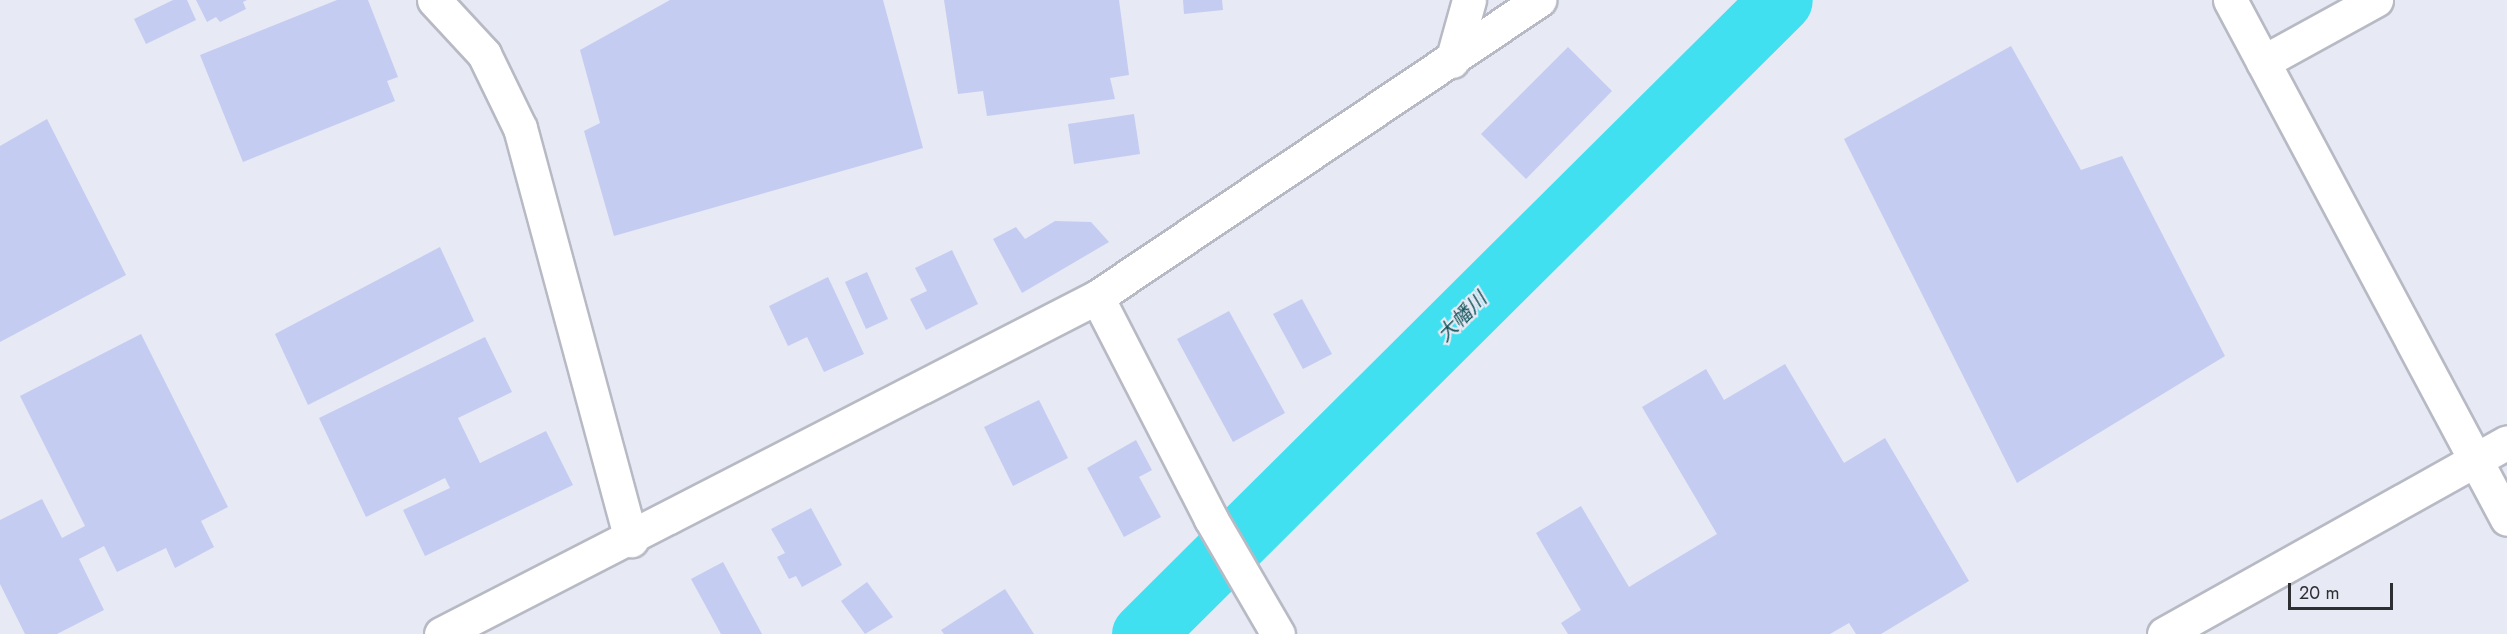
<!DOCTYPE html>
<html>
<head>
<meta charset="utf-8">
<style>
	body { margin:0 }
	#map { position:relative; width:2507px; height:634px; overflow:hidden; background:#e7e9f4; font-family:Jost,"Noto Sans JP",sans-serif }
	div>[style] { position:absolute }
	.river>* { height:63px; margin:-31.5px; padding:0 31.5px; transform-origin:31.5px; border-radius:31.5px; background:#41e0f0 }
	.building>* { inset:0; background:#c5ccf1 }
	.roads { filter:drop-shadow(2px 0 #b7bac4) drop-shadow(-2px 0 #b7bac4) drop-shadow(0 2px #b7bac4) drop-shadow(0 -2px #b7bac4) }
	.minor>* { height:33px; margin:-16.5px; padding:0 16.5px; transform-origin:16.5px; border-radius:16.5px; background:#fff }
	.tertiary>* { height:33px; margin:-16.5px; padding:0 16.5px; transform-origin:16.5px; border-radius:16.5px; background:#fff }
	span { translate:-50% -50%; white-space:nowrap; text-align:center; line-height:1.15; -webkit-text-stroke:4.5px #e7e9f4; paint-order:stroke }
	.water-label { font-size:20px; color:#12545a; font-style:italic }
	.scale { position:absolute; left:2288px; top:583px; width:105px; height:27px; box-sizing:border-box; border:3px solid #2e2f33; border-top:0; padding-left:8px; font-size:18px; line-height:21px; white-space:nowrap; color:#2e2f33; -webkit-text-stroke:4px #e7e9f4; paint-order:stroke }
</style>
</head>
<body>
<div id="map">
	<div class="river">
		<i style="left:1143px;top:634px;width:899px;rotate:-44.82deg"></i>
	</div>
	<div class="building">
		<i style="clip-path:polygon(173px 0,187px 0,196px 20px,146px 44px,134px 19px)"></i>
		<i style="clip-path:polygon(196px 0,247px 0,243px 2px,246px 9px,220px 22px,216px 17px,207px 22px)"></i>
		<i style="clip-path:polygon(337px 0,368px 0,398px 77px,387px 81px,395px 101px,243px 162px,200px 55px)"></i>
		<i style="clip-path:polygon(670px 0,883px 0,923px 148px,614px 236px,584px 131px,600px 123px,580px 50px)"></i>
		<i style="clip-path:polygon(944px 0,1119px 0,1129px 75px,1110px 78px,1115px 99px,987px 116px,983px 91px,958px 94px)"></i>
		<i style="clip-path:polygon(1183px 0,1222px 0,1223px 10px,1184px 14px)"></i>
		<i style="clip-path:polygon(2011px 46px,2081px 170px,2122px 156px,2225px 356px,2017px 483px,1844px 139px)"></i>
		<i style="clip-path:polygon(1568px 47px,1612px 91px,1526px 179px,1481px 134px)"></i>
		<i style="clip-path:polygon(1134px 114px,1140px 154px,1074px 164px,1068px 124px)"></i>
		<i style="clip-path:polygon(47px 119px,126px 275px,0 342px,0 146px)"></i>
		<i style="clip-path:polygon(1055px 221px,1091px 222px,1109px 242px,1022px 293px,993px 239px,1016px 227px,1025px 239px)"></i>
		<i style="clip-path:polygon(440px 247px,474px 321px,308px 405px,275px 334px)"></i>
		<i style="clip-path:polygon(952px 250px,978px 304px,926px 330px,910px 299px,927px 291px,915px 268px)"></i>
		<i style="clip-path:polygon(867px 272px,888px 319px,866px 329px,845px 282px)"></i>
		<i style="clip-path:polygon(828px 277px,864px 354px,824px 372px,807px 337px,788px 346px,769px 306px)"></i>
		<i style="clip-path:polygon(1302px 299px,1332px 354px,1303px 369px,1273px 314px)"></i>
		<i style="clip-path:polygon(1229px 311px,1285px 413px,1233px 442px,1177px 339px)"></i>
		<i style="clip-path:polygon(141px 334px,228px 507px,201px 521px,214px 547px,175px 568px,166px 548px,117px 572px,104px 546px,79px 559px,104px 610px,57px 634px,25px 634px,0 584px,0 520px,42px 499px,62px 538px,85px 526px,20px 396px)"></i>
		<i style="clip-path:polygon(485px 337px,512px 392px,458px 418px,480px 463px,546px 431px,573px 485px,425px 556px,403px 510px,450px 488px,445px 478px,366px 517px,319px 418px)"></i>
		<i style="clip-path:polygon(1785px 364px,1844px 463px,1885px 438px,1969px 581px,1881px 634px,1856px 634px,1849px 623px,1830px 634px,1568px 634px,1561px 623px,1581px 610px,1536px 533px,1581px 506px,1629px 587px,1717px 534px,1642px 407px,1706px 369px,1724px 400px)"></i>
		<i style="clip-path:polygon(1039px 400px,1068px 458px,1013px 486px,984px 427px)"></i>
		<i style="clip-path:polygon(1136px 440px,1152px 470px,1139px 477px,1161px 517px,1124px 537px,1087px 468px)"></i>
		<i style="clip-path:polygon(811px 508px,842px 565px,802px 587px,796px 576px,789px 579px,777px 557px,785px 553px,771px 529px)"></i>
		<i style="clip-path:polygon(723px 562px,762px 634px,721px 634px,691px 579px)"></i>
		<i style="clip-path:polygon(867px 582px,893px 617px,865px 634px,841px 601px)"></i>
		<i style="clip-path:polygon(1005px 589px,1034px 634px,944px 634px,941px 630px)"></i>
	</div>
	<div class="roads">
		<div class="minor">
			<i style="left:434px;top:0;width:74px;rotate:47.2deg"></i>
			<i style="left:484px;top:54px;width:82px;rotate:64.1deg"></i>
			<i style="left:520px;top:128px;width:427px;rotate:74.9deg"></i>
			<i style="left:2230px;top:0;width:588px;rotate:61.91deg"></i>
			<i style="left:1452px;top:61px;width:63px;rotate:-74.4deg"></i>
			<i style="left:2263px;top:62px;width:129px;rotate:-28.8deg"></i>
			<i style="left:1097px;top:297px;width:250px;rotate:62.8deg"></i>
			<i style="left:1211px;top:519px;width:133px;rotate:59.8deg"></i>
			<i style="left:2164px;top:634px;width:393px;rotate:-29.2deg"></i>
		</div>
		<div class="tertiary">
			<i style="left:441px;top:634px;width:737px;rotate:-27.19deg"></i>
			<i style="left:1097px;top:297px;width:533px;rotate:-33.9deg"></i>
		</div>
	</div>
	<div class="water-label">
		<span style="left:1462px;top:317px;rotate:-45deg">大幡川</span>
	</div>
	<div class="scale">20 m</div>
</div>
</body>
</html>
